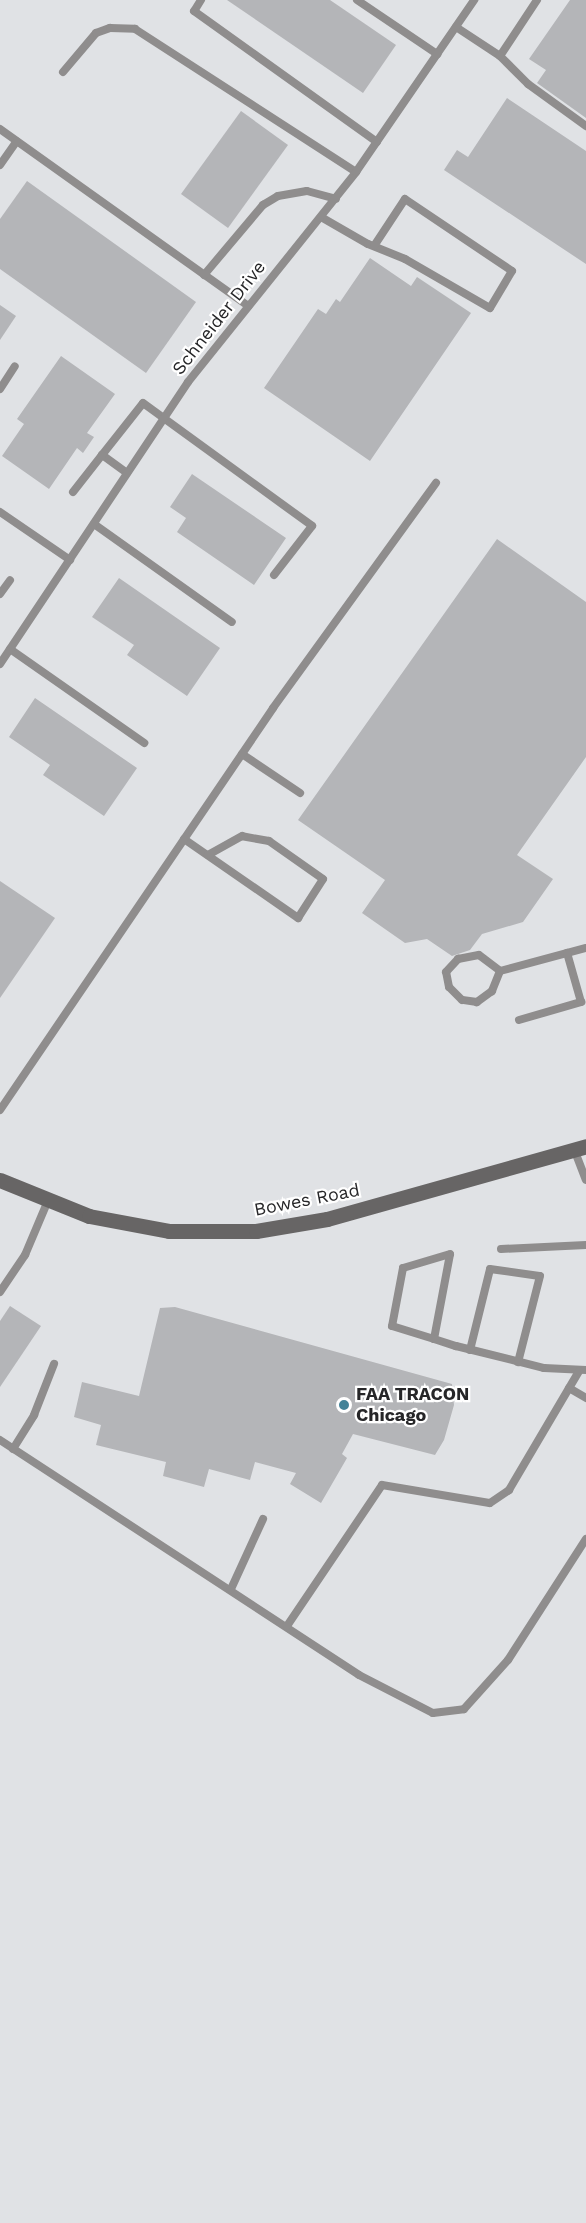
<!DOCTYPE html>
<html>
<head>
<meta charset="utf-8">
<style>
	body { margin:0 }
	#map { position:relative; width:586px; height:2223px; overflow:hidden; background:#e0e2e5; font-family:"Work Sans",sans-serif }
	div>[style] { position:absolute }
	.building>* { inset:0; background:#b4b5b8 }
	.lane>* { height:8px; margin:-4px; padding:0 4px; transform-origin:4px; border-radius:4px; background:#8f8d8d }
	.secondary>* { height:15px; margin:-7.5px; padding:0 7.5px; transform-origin:7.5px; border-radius:7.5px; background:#676565 }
	.dots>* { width:16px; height:16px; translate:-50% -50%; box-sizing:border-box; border:3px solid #fff; border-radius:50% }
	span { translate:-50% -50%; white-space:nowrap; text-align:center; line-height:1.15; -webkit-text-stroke:4.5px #fff; paint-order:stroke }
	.street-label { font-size:18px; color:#262628 }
	.poi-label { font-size:18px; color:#262628; font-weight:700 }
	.left { translate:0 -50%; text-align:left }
</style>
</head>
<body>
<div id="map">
	<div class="building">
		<i style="clip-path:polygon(227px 0,330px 0,396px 45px,363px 93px)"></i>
		<i style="clip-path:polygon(570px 0,586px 0,586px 118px,537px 83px,546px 70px,529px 59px)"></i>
		<i style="clip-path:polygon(507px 98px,586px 151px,586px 264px,444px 170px,457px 150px,468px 157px)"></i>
		<i style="clip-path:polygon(241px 111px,288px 145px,228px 228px,181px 194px)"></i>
		<i style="clip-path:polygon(27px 181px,196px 302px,146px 373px,0 269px,0 219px)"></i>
		<i style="clip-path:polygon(370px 258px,411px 286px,417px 277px,471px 313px,370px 461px,264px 388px,318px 309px,326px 314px,336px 299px,340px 302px)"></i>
		<i style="clip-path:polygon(0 305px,16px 316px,0 340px)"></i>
		<i style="clip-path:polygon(61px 356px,115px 394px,87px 433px,94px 437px,83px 453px,77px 448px,49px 489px,2px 456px,24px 424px,17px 419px)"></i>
		<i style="clip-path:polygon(192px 474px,286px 538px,254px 585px,177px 532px,186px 518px,170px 507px)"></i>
		<i style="clip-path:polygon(497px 539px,586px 602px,586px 757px,517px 855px,553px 879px,523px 922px,482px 934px,470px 950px,452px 956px,427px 939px,405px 943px,362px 913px,385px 880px,298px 820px)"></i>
		<i style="clip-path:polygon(119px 578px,220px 648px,187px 696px,127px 655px,134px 645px,92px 617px)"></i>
		<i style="clip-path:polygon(35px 698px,137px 768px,104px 816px,43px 775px,50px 765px,9px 737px)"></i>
		<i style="clip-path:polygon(0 881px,55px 918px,0 998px)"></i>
		<i style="clip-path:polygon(10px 1306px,41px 1326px,0 1387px,0 1321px)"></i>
		<i style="clip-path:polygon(175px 1307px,452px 1384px,454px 1405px,444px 1440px,435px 1455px,353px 1434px,342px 1454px,347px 1458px,321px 1503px,290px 1484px,296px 1473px,255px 1462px,250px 1480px,209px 1469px,204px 1487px,163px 1476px,166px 1462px,96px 1445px,101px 1425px,74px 1417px,82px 1382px,139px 1396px,160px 1308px)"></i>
	</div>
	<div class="lane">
		<i style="left:201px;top:0;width:13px;rotate:122deg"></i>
		<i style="left:194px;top:11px;width:225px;rotate:35.6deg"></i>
		<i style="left:357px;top:0;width:97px;rotate:34deg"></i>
		<i style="left:456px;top:27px;width:53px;rotate:33.4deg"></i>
		<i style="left:500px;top:56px;width:67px;rotate:-56.5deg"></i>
		<i style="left:500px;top:56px;width:40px;rotate:45deg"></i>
		<i style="left:528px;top:84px;width:72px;rotate:35.9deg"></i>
		<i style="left:63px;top:72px;width:51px;rotate:-49.8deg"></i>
		<i style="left:96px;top:33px;width:15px;rotate:-20deg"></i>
		<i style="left:110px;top:28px;width:25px;rotate:2deg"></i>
		<i style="left:135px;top:29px;width:263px;rotate:32.9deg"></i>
		<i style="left:0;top:129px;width:305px;rotate:35.5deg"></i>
		<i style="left:0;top:165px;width:29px;rotate:-55deg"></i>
		<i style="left:321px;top:217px;width:54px;rotate:29.9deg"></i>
		<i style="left:368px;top:244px;width:40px;rotate:22deg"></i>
		<i style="left:405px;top:259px;width:98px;rotate:30deg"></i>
		<i style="left:490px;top:308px;width:43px;rotate:-59.3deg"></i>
		<i style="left:512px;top:271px;width:129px;rotate:-146.1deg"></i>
		<i style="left:405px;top:199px;width:56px;rotate:123.4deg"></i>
		<i style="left:204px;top:275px;width:92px;rotate:-49.9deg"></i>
		<i style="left:263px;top:205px;width:17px;rotate:-31deg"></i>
		<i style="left:278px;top:196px;width:29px;rotate:-10deg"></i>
		<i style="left:307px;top:191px;width:30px;rotate:15deg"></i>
		<i style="left:0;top:389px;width:27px;rotate:-57deg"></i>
		<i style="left:127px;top:473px;width:31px;rotate:-144deg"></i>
		<i style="left:102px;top:455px;width:66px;rotate:-51.7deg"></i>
		<i style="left:143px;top:403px;width:209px;rotate:36deg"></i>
		<i style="left:312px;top:526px;width:62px;rotate:127.8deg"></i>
		<i style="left:73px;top:492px;width:47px;rotate:-51.9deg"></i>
		<i style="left:0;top:512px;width:85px;rotate:34.4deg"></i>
		<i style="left:94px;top:524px;width:169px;rotate:35.4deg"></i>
		<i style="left:0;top:594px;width:17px;rotate:-54deg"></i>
		<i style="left:10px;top:649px;width:164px;rotate:35deg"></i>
		<i style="left:0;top:664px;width:339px;rotate:-56.3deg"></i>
		<i style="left:188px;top:382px;width:269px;rotate:-51.3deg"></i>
		<i style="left:356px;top:172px;width:209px;rotate:-55.5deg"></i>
		<i style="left:242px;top:754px;width:70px;rotate:33.9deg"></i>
		<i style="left:184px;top:839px;width:139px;rotate:34.7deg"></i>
		<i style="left:298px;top:918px;width:46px;rotate:-57.3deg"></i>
		<i style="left:323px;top:879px;width:66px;rotate:-144.9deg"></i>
		<i style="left:269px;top:841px;width:27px;rotate:-170deg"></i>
		<i style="left:242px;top:836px;width:39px;rotate:151deg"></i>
		<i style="left:479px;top:955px;width:26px;rotate:37deg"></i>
		<i style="left:500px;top:971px;width:22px;rotate:112deg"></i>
		<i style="left:492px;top:991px;width:19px;rotate:144deg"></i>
		<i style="left:477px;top:1002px;width:15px;rotate:-172deg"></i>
		<i style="left:462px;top:1000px;width:18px;rotate:-135deg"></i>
		<i style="left:449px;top:987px;width:15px;rotate:-101deg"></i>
		<i style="left:446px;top:972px;width:18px;rotate:-47deg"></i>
		<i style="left:458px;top:959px;width:21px;rotate:-11deg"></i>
		<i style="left:500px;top:971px;width:89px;rotate:-15deg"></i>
		<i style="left:519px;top:1020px;width:65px;rotate:-16.2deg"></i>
		<i style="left:581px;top:1002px;width:51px;rotate:-105.9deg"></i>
		<i style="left:0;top:1110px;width:486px;rotate:-55.8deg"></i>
		<i style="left:273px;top:708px;width:278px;rotate:-54.1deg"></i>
		<i style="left:574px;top:1149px;width:33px;rotate:69deg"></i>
		<i style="left:501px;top:1249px;width:85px;rotate:-2.7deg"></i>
		<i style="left:0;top:1292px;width:45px;rotate:-56deg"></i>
		<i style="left:25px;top:1255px;width:56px;rotate:-67.1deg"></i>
		<i style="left:434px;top:1339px;width:86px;rotate:-79.3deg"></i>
		<i style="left:450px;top:1254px;width:49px;rotate:163.4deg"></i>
		<i style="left:403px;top:1268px;width:59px;rotate:100.7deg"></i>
		<i style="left:392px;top:1326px;width:44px;rotate:17.2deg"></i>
		<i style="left:434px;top:1339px;width:23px;rotate:18deg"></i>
		<i style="left:456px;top:1346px;width:91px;rotate:14deg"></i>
		<i style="left:544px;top:1368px;width:42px;rotate:2.7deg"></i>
		<i style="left:470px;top:1350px;width:83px;rotate:-76.1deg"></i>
		<i style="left:490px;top:1269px;width:50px;rotate:8deg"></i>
		<i style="left:540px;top:1276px;width:89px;rotate:104.3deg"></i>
		<i style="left:569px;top:1388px;width:20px;rotate:30deg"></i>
		<i style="left:0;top:1440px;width:429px;rotate:33.2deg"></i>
		<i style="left:359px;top:1675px;width:83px;rotate:27.2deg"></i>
		<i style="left:433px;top:1713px;width:31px;rotate:-7deg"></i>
		<i style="left:464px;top:1709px;width:66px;rotate:-48.1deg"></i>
		<i style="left:508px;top:1660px;width:144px;rotate:-57.2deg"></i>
		<i style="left:13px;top:1449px;width:40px;rotate:-58deg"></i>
		<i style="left:34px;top:1415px;width:55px;rotate:-68.6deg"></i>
		<i style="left:231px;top:1589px;width:77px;rotate:-65.4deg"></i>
		<i style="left:287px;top:1626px;width:170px;rotate:-56deg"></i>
		<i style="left:382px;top:1485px;width:109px;rotate:9.5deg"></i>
		<i style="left:490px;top:1503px;width:23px;rotate:-34deg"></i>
		<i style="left:509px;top:1490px;width:138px;rotate:-59.5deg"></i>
	</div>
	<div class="secondary">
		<i style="left:0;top:1180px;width:96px;rotate:22deg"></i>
		<i style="left:89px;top:1216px;width:81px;rotate:10.6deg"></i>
		<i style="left:169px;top:1231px;width:87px"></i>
		<i style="left:256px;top:1231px;width:72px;rotate:-9.6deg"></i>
		<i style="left:327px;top:1219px;width:269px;rotate:-15.7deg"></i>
	</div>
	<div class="dots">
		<i style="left:344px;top:1405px;background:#438297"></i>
	</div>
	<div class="street-label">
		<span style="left:219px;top:318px;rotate:-52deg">Schneider Drive</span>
		<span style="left:307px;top:1200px;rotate:-11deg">Bowes Road</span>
	</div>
	<div class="poi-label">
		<span class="left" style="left:356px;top:1405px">FAA TRACON<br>Chicago</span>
	</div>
</div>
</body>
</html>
